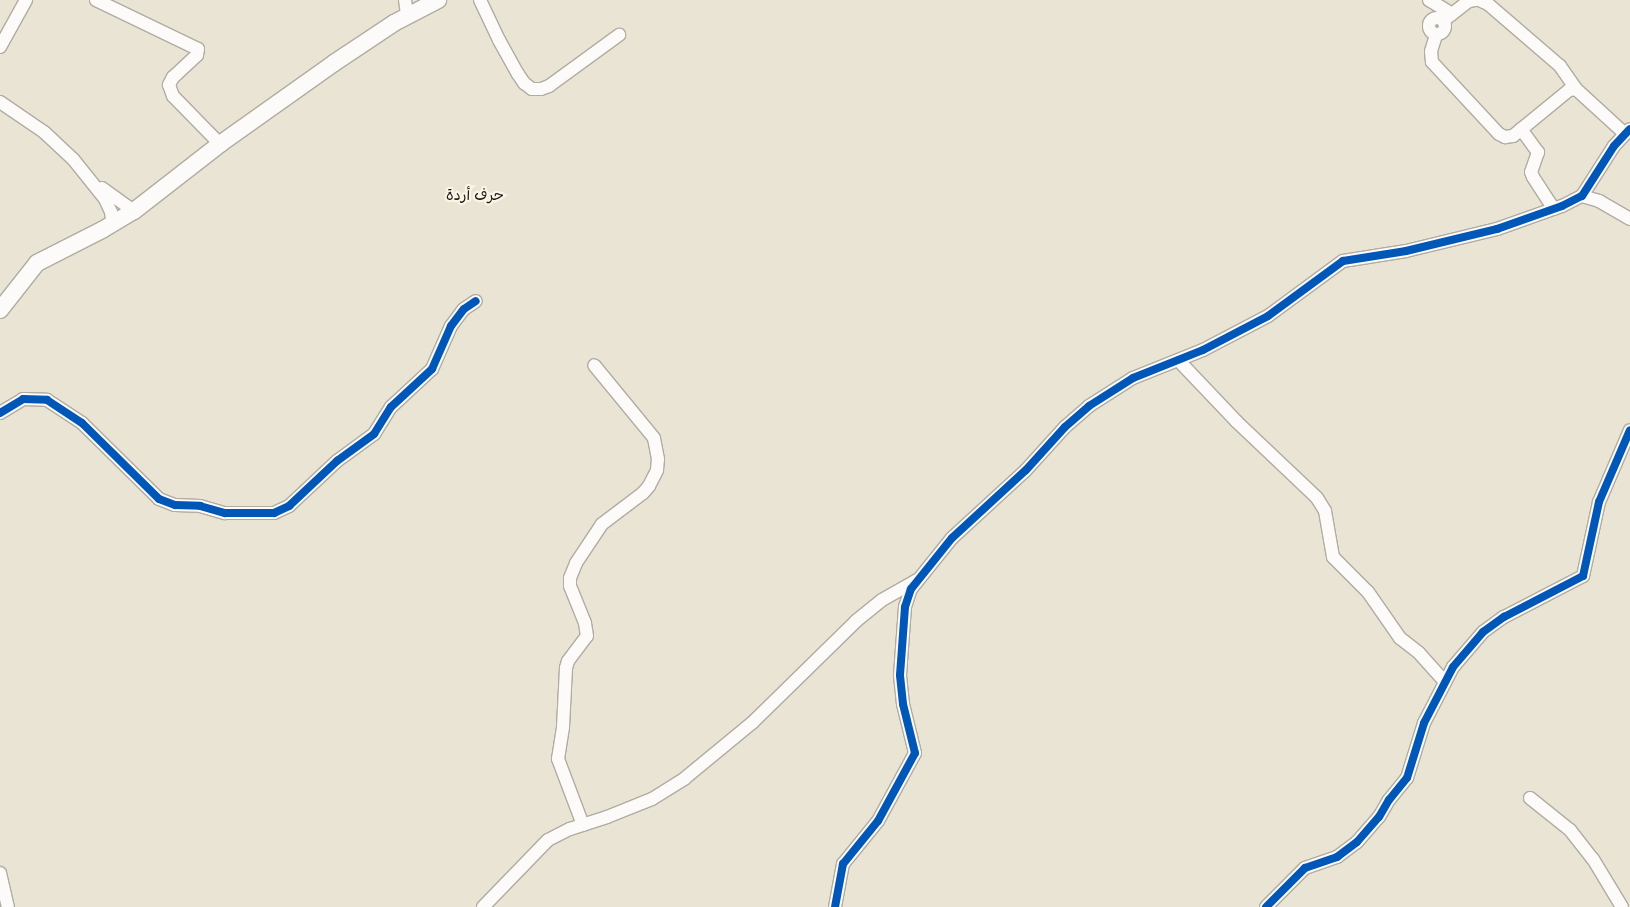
<!DOCTYPE html>
<html>
<head>
<meta charset="utf-8">
<style>
	body { margin:0 }
	#map { position:relative; width:1630px; height:907px; overflow:hidden; background:#eae4d4; font-family:"Balsamiq Sans","Playpen Sans Arabic",sans-serif }
	div>[style] { position:absolute }
	.roads { filter:drop-shadow(1px 0 #b0aca2) drop-shadow(-1px 0 #b0aca2) drop-shadow(0 1px #b0aca2) drop-shadow(0 -1px #b0aca2) }
	.minor>* { height:12px; margin:-6px; padding:0 6px; transform-origin:6px; border-radius:6px; background:#fcfbf9 }
	.minor>.ring { margin:-6px; padding:0; box-sizing:content-box; background:none; border:12px solid #fcfbf9; border-radius:50% }
	.major>* { height:16px; margin:-8px; padding:0 8px; transform-origin:8px; border-radius:8px; background:#fcfbf9 }
	.cycleway>* { height:8px; margin:-4px; padding:0 4px; transform-origin:4px; border-radius:4px; background:#0057b8 }
	span { translate:-50% -50%; white-space:nowrap; text-align:center; line-height:1.15; -webkit-text-stroke:4.5px #fcf5e5; paint-order:stroke }
	.quarter-label { font-size:15px; color:#1c1c1c }
</style>
</head>
<body>
<div id="map">
	<div class="roads">
		<div class="minor">
			<i style="left:96px;top:0;width:113px;rotate:25.7deg"></i>
			<i style="left:198px;top:49px;width:6px;rotate:99deg"></i>
			<i style="left:197px;top:55px;width:33px;rotate:137deg"></i>
			<i style="left:173px;top:77px;width:9px;rotate:117deg"></i>
			<i style="left:169px;top:85px;width:12px;rotate:70deg"></i>
			<i style="left:173px;top:96px;width:67px;rotate:45.6deg"></i>
			<i style="left:405px;top:0;width:15px;rotate:82deg"></i>
			<i style="left:480px;top:0;width:44px;rotate:64.6deg"></i>
			<i style="left:499px;top:40px;width:39px;rotate:61deg"></i>
			<i style="left:518px;top:74px;width:11px;rotate:56deg"></i>
			<i style="left:524px;top:83px;width:10px;rotate:37deg"></i>
			<i style="left:532px;top:89px;width:9px"></i>
			<i style="left:541px;top:89px;width:9px;rotate:-21deg"></i>
			<i style="left:549px;top:86px;width:87px;rotate:-36.1deg"></i>
			<i style="left:1429px;top:0;width:27px;rotate:31deg"></i>
			<i style="left:1479px;top:0;width:10px;rotate:24deg"></i>
			<i style="left:1488px;top:4px;width:95px;rotate:40.7deg"></i>
			<i style="left:1560px;top:66px;width:28px;rotate:55deg"></i>
			<i style="left:1576px;top:89px;width:65px;rotate:42.5deg"></i>
			<i class="ring" style="left:1429px;top:18px;width:4px;height:4px"></i>
			<i style="left:1443px;top:21px;width:33px;rotate:-38deg"></i>
			<i style="left:1469px;top:1px;width:6px;rotate:-9deg"></i>
			<i style="left:1436px;top:35px;width:17px;rotate:107deg"></i>
			<i style="left:1431px;top:51px;width:11px;rotate:85deg"></i>
			<i style="left:1432px;top:62px;width:98px;rotate:47.1deg"></i>
			<i style="left:1499px;top:134px;width:7px;rotate:27deg"></i>
			<i style="left:1505px;top:137px;width:8px;rotate:-7deg"></i>
			<i style="left:1513px;top:136px;width:72px;rotate:-39.4deg"></i>
			<i style="left:1569px;top:90px;width:7px;rotate:-8deg"></i>
			<i style="left:0;top:47px;width:54px;rotate:-61deg"></i>
			<i style="left:0;top:102px;width:53px;rotate:34.3deg"></i>
			<i style="left:44px;top:132px;width:40px;rotate:43deg"></i>
			<i style="left:73px;top:159px;width:51px;rotate:51.3deg"></i>
			<i style="left:105px;top:199px;width:14px;rotate:65deg"></i>
			<i style="left:111px;top:212px;width:12px;rotate:81deg"></i>
			<i style="left:1521px;top:129px;width:29px;rotate:54deg"></i>
			<i style="left:1538px;top:152px;width:21px;rotate:109deg"></i>
			<i style="left:1531px;top:172px;width:5px;rotate:68deg"></i>
			<i style="left:1533px;top:177px;width:38px;rotate:57deg"></i>
			<i style="left:102px;top:188px;width:39px;rotate:36deg"></i>
			<i style="left:1582px;top:196px;width:18px;rotate:16deg"></i>
			<i style="left:1599px;top:201px;width:36px;rotate:30deg"></i>
			<i style="left:1179px;top:361px;width:84px;rotate:46.4deg"></i>
			<i style="left:1237px;top:422px;width:110px;rotate:43.5deg"></i>
			<i style="left:1317px;top:498px;width:15px;rotate:58deg"></i>
			<i style="left:1325px;top:511px;width:47px;rotate:80.1deg"></i>
			<i style="left:1333px;top:557px;width:49px;rotate:45deg"></i>
			<i style="left:1368px;top:592px;width:56px;rotate:55.2deg"></i>
			<i style="left:1400px;top:638px;width:24px;rotate:38deg"></i>
			<i style="left:1419px;top:653px;width:39px;rotate:48deg"></i>
			<i style="left:0;top:413px;width:27px;rotate:-31deg"></i>
			<i style="left:23px;top:399px;width:24px;rotate:2deg"></i>
			<i style="left:47px;top:400px;width:42px;rotate:33.3deg"></i>
			<i style="left:82px;top:423px;width:108px;rotate:44.6deg"></i>
			<i style="left:159px;top:499px;width:17px;rotate:21deg"></i>
			<i style="left:175px;top:505px;width:25px;rotate:2deg"></i>
			<i style="left:200px;top:506px;width:26px;rotate:16deg"></i>
			<i style="left:225px;top:513px;width:49px"></i>
			<i style="left:274px;top:513px;width:17px;rotate:-25deg"></i>
			<i style="left:289px;top:506px;width:66px;rotate:-43.2deg"></i>
			<i style="left:337px;top:461px;width:46px;rotate:-36.1deg"></i>
			<i style="left:374px;top:434px;width:32px;rotate:-58deg"></i>
			<i style="left:391px;top:407px;width:56px;rotate:-42.8deg"></i>
			<i style="left:432px;top:369px;width:47px;rotate:-66.2deg"></i>
			<i style="left:451px;top:326px;width:21px;rotate:-53deg"></i>
			<i style="left:464px;top:309px;width:14px;rotate:-34deg"></i>
			<i style="left:1530px;top:798px;width:51px;rotate:38.7deg"></i>
			<i style="left:1570px;top:830px;width:37px;rotate:52deg"></i>
			<i style="left:1593px;top:859px;width:56px;rotate:58.9deg"></i>
			<i style="left:583px;top:825px;width:71px;rotate:-110.7deg"></i>
			<i style="left:558px;top:759px;width:32px;rotate:-81deg"></i>
			<i style="left:563px;top:727px;width:59px;rotate:-87.1deg"></i>
			<i style="left:566px;top:668px;width:7px;rotate:-74deg"></i>
			<i style="left:568px;top:661px;width:31px;rotate:-53deg"></i>
			<i style="left:587px;top:636px;width:13px;rotate:-99deg"></i>
			<i style="left:585px;top:623px;width:40px;rotate:-112deg"></i>
			<i style="left:570px;top:586px;width:8px;rotate:-90deg"></i>
			<i style="left:570px;top:578px;width:16px;rotate:-68deg"></i>
			<i style="left:576px;top:563px;width:47px;rotate:-56.3deg"></i>
			<i style="left:602px;top:524px;width:51px;rotate:-37.1deg"></i>
			<i style="left:643px;top:493px;width:9px;rotate:-49deg"></i>
			<i style="left:649px;top:486px;width:18px;rotate:-63deg"></i>
			<i style="left:657px;top:470px;width:11px;rotate:-85deg"></i>
			<i style="left:658px;top:459px;width:21px;rotate:-101deg"></i>
			<i style="left:654px;top:438px;width:94px;rotate:-129.4deg"></i>
			<i style="left:0;top:873px;width:35px;rotate:77deg"></i>
			<i style="left:483px;top:907px;width:93px;rotate:-45.9deg"></i>
			<i style="left:548px;top:840px;width:25px;rotate:-27deg"></i>
			<i style="left:570px;top:829px;width:39px;rotate:-18deg"></i>
			<i style="left:607px;top:817px;width:48px;rotate:-21.8deg"></i>
			<i style="left:652px;top:799px;width:39px;rotate:-32deg"></i>
			<i style="left:685px;top:778px;width:87px;rotate:-39.4deg"></i>
			<i style="left:752px;top:723px;width:146px;rotate:-44.4deg"></i>
			<i style="left:856px;top:621px;width:33px;rotate:-39deg"></i>
			<i style="left:882px;top:600px;width:40px;rotate:-29.7deg"></i>
			<i style="left:835px;top:907px;width:44px;rotate:-79.5deg"></i>
			<i style="left:843px;top:864px;width:55px;rotate:-50.9deg"></i>
			<i style="left:878px;top:821px;width:77px;rotate:-61.4deg"></i>
			<i style="left:915px;top:753px;width:50px;rotate:-103.8deg"></i>
			<i style="left:903px;top:704px;width:29px;rotate:-96deg"></i>
			<i style="left:900px;top:675px;width:68px;rotate:-85.8deg"></i>
			<i style="left:905px;top:607px;width:19px;rotate:-72deg"></i>
			<i style="left:911px;top:589px;width:65px;rotate:-51.2deg"></i>
			<i style="left:952px;top:538px;width:100px;rotate:-42.6deg"></i>
			<i style="left:1026px;top:470px;width:58px;rotate:-47.8deg"></i>
			<i style="left:1065px;top:427px;width:32px;rotate:-41deg"></i>
			<i style="left:1089px;top:406px;width:52px;rotate:-32.5deg"></i>
			<i style="left:1133px;top:378px;width:75px;rotate:-21.8deg"></i>
			<i style="left:1203px;top:350px;width:73px;rotate:-27.6deg"></i>
			<i style="left:1268px;top:316px;width:93px;rotate:-36.3deg"></i>
			<i style="left:1343px;top:261px;width:64px;rotate:-9deg"></i>
			<i style="left:1406px;top:251px;width:94px;rotate:-13.6deg"></i>
			<i style="left:1497px;top:229px;width:69px;rotate:-19.5deg"></i>
			<i style="left:1562px;top:206px;width:22px;rotate:-27deg"></i>
			<i style="left:1582px;top:196px;width:59px;rotate:-57.4deg"></i>
			<i style="left:1614px;top:146px;width:23px;rotate:-47deg"></i>
			<i style="left:1266px;top:907px;width:55px;rotate:-45deg"></i>
			<i style="left:1305px;top:868px;width:34px;rotate:-19deg"></i>
			<i style="left:1337px;top:857px;width:25px;rotate:-37deg"></i>
			<i style="left:1357px;top:842px;width:33px;rotate:-49deg"></i>
			<i style="left:1379px;top:817px;width:20px;rotate:-60deg"></i>
			<i style="left:1389px;top:800px;width:28px;rotate:-51deg"></i>
			<i style="left:1407px;top:778px;width:58px;rotate:-72.8deg"></i>
			<i style="left:1424px;top:723px;width:63px;rotate:-62.6deg"></i>
			<i style="left:1453px;top:667px;width:46px;rotate:-49.4deg"></i>
			<i style="left:1483px;top:632px;width:26px;rotate:-36deg"></i>
			<i style="left:1504px;top:617px;width:89px;rotate:-27.4deg"></i>
			<i style="left:1583px;top:576px;width:76px;rotate:-77.8deg"></i>
			<i style="left:1599px;top:502px;width:78px;rotate:-66.7deg"></i>
		</div>
		<div class="major">
			<i style="left:0;top:310px;width:60px;rotate:-51.8deg"></i>
			<i style="left:37px;top:263px;width:73px;rotate:-26.9deg"></i>
			<i style="left:102px;top:230px;width:37px;rotate:-31deg"></i>
			<i style="left:134px;top:211px;width:109px;rotate:-37.9deg"></i>
			<i style="left:220px;top:144px;width:140px;rotate:-35.4deg"></i>
			<i style="left:334px;top:63px;width:72px;rotate:-33.7deg"></i>
			<i style="left:394px;top:23px;width:50px;rotate:-27.6deg"></i>
		</div>
	</div>
	<div class="cycleway">
		<i style="left:0;top:413px;width:27px;rotate:-31deg"></i>
		<i style="left:23px;top:399px;width:24px;rotate:2deg"></i>
		<i style="left:47px;top:400px;width:42px;rotate:33.3deg"></i>
		<i style="left:82px;top:423px;width:108px;rotate:44.6deg"></i>
		<i style="left:159px;top:499px;width:17px;rotate:21deg"></i>
		<i style="left:175px;top:505px;width:25px;rotate:2deg"></i>
		<i style="left:200px;top:506px;width:26px;rotate:16deg"></i>
		<i style="left:225px;top:513px;width:49px"></i>
		<i style="left:274px;top:513px;width:17px;rotate:-25deg"></i>
		<i style="left:289px;top:506px;width:66px;rotate:-43.2deg"></i>
		<i style="left:337px;top:461px;width:46px;rotate:-36.1deg"></i>
		<i style="left:374px;top:434px;width:32px;rotate:-58deg"></i>
		<i style="left:391px;top:407px;width:56px;rotate:-42.8deg"></i>
		<i style="left:432px;top:369px;width:47px;rotate:-66.2deg"></i>
		<i style="left:451px;top:326px;width:21px;rotate:-53deg"></i>
		<i style="left:464px;top:309px;width:14px;rotate:-34deg"></i>
		<i style="left:835px;top:907px;width:44px;rotate:-79.5deg"></i>
		<i style="left:843px;top:864px;width:55px;rotate:-50.9deg"></i>
		<i style="left:878px;top:821px;width:77px;rotate:-61.4deg"></i>
		<i style="left:915px;top:753px;width:50px;rotate:-103.8deg"></i>
		<i style="left:903px;top:704px;width:29px;rotate:-96deg"></i>
		<i style="left:900px;top:675px;width:68px;rotate:-85.8deg"></i>
		<i style="left:905px;top:607px;width:19px;rotate:-72deg"></i>
		<i style="left:911px;top:589px;width:65px;rotate:-51.2deg"></i>
		<i style="left:952px;top:538px;width:100px;rotate:-42.6deg"></i>
		<i style="left:1026px;top:470px;width:58px;rotate:-47.8deg"></i>
		<i style="left:1065px;top:427px;width:32px;rotate:-41deg"></i>
		<i style="left:1089px;top:406px;width:52px;rotate:-32.5deg"></i>
		<i style="left:1133px;top:378px;width:75px;rotate:-21.8deg"></i>
		<i style="left:1203px;top:350px;width:73px;rotate:-27.6deg"></i>
		<i style="left:1268px;top:316px;width:93px;rotate:-36.3deg"></i>
		<i style="left:1343px;top:261px;width:64px;rotate:-9deg"></i>
		<i style="left:1406px;top:251px;width:94px;rotate:-13.6deg"></i>
		<i style="left:1497px;top:229px;width:69px;rotate:-19.5deg"></i>
		<i style="left:1562px;top:206px;width:22px;rotate:-27deg"></i>
		<i style="left:1582px;top:196px;width:59px;rotate:-57.4deg"></i>
		<i style="left:1614px;top:146px;width:23px;rotate:-47deg"></i>
		<i style="left:1266px;top:907px;width:55px;rotate:-45deg"></i>
		<i style="left:1305px;top:868px;width:34px;rotate:-19deg"></i>
		<i style="left:1337px;top:857px;width:25px;rotate:-37deg"></i>
		<i style="left:1357px;top:842px;width:33px;rotate:-49deg"></i>
		<i style="left:1379px;top:817px;width:20px;rotate:-60deg"></i>
		<i style="left:1389px;top:800px;width:28px;rotate:-51deg"></i>
		<i style="left:1407px;top:778px;width:58px;rotate:-72.8deg"></i>
		<i style="left:1424px;top:723px;width:63px;rotate:-62.6deg"></i>
		<i style="left:1453px;top:667px;width:46px;rotate:-49.4deg"></i>
		<i style="left:1483px;top:632px;width:26px;rotate:-36deg"></i>
		<i style="left:1504px;top:617px;width:89px;rotate:-27.4deg"></i>
		<i style="left:1583px;top:576px;width:76px;rotate:-77.8deg"></i>
		<i style="left:1599px;top:502px;width:78px;rotate:-66.7deg"></i>
	</div>
	<div class="quarter-label">
		<span style="left:475px;top:196px">حرف أردة</span>
	</div>
</div>
</body>
</html>
